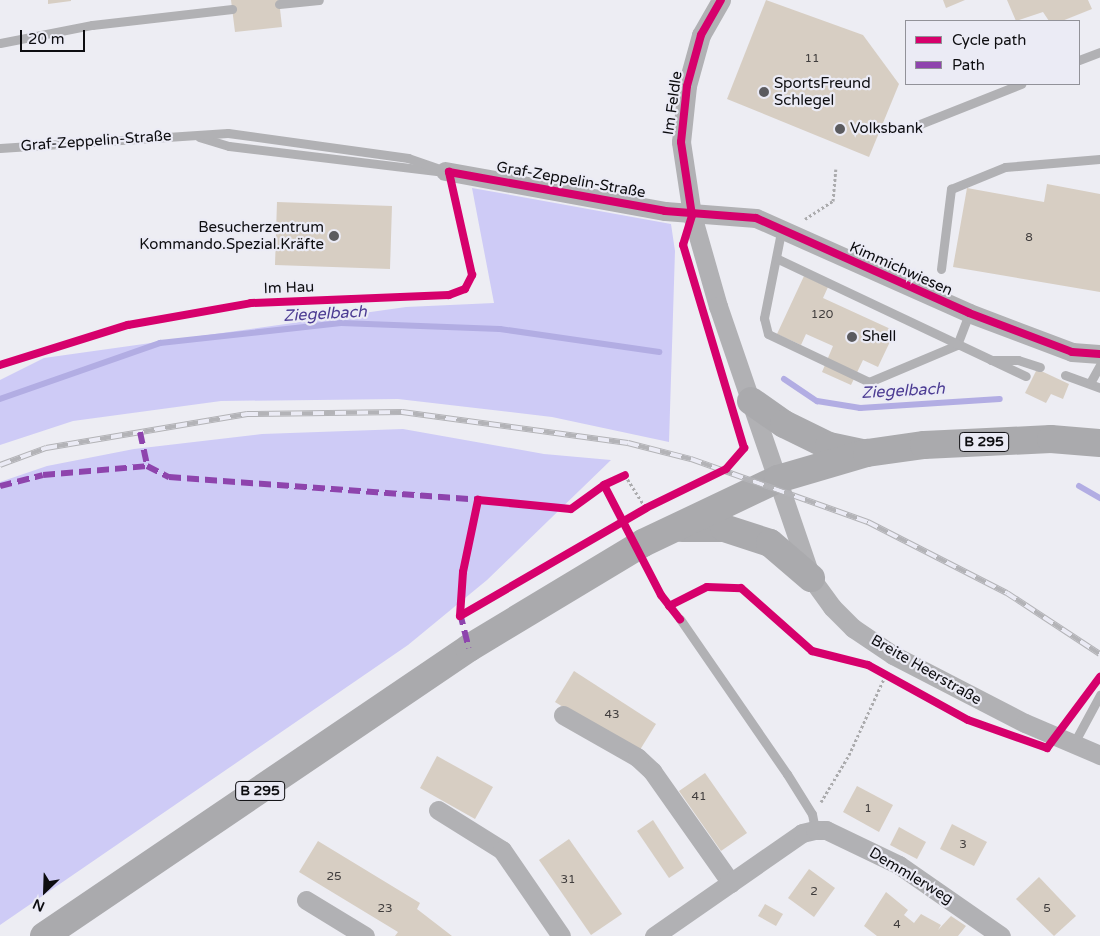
<!DOCTYPE html>
<html>
<head>
<meta charset="utf-8">
<style>
	body { margin:0 }
	#map { position:relative; width:1100px; height:936px; overflow:hidden; background:#ededf3; font-family:"Varela Round",sans-serif }
	div>[style] { position:absolute }
	.green>* { inset:0; background:#cecbf6 }
	.stream>* { height:6px; margin:-3px; padding:0 3px; transform-origin:3px; border-radius:3px; background:#b2ade3 }
	.building>* { inset:0; background:#d7cec3 }
	.path>* { height:3px; margin-top:-1.5px; transform-origin:0; background:repeating-linear-gradient(90deg,#ababad 0 2.5px,transparent 0 5px) }
	.service>* { height:9px; margin:-4.5px; padding:0 4.5px; transform-origin:4.5px; border-radius:4.5px; background:#b1b1b4 }
	.minor>* { height:19px; margin:-9.5px; padding:0 9.5px; transform-origin:9.5px; border-radius:9.5px; background:#b1b1b4 }
	.primary>* { height:28px; margin:-14px; padding:0 14px; transform-origin:14px; border-radius:14px; background:#aaaaad }
	.rail>* { height:5.5px; margin-top:-2.75px; transform-origin:0; background:repeating-linear-gradient(90deg,#ebebf5 0 11px,#b3b3b7 0 22px); box-sizing:border-box; border-block:1px solid #b3b3b7 }
	.quiet>* { height:6px; margin-top:-3px; transform-origin:0; background:repeating-linear-gradient(90deg,#8e44ad 0 12px,transparent 0 18px) }
	.cycleway>* { height:8px; margin:-4px; padding:0 4px; transform-origin:4px; border-radius:4px; background:#d6006c }
	.dots>* { width:14px; height:14px; translate:-50% -50%; box-sizing:border-box; border:2px solid #ebebf5; border-radius:50% }
	span { translate:-50% -50%; white-space:nowrap; text-align:center; line-height:1.15; -webkit-text-stroke:4.5px #ebebf5; paint-order:stroke }
	.number-label { font-size:12px; color:#403d3d }
	.number-label span { -webkit-text-stroke-width:0 }
	.shield-label span { padding:1px 4px; background:#ebebf5; border:1px solid; border-radius:4px; -webkit-text-stroke-width:0 }
	.shield-label { font-size:14px; color:#0d0d10; font-weight:700 }
	.poi-label { font-size:15px; color:#0d0d10 }
	.left { translate:0 -50%; text-align:left }
	.right { translate:-100% -50%; text-align:right }
	.street-label { font-size:15px; color:#0d0d10 }
	.water-label { font-size:16px; color:#4c3c93; font-style:italic }
	.legend { position:absolute; left:905px; top:20px; width:175px; height:65px; box-sizing:border-box; background:#ebebf5; border:1px solid #929299; margin:0; padding:6px 9px; list-style:none; font-size:15px; color:#0d0d10 }
	.legend li { display:flex; align-items:center; gap:10px; height:25px }
	.legend b { width:25px; border:1px solid #929299 }
	.north { position:absolute; left:20px; top:866px; width:50px; height:50px; -webkit-text-stroke:4px #ebebf5; paint-order:stroke; rotate:204deg; font-size:14px; font-weight:700; line-height:20px; text-align:center; color:#0d0d10 }
	.north::after { content:''; display:block; margin:auto; width:18px; height:22px; background:#0d0d10; clip-path:polygon(50% 0,100% 100%,50% 72%,0 100%) }
	.scale { position:absolute; left:20px; top:30px; width:65px; height:22px; box-sizing:border-box; border:2px solid #0d0d10; border-top:0; padding-left:6px; font-size:15px; line-height:18px; white-space:nowrap; color:#0d0d10; -webkit-text-stroke:4px #ebebf5; paint-order:stroke }
</style>
</head>
<body>
<div id="map">
	<div class="green">
		<i style="clip-path:polygon(472px 188px,671px 224px,675px 251px,669px 442px,552px 417px,398px 399px,221px 401px,73px 421px,0 445px,0 380px,44px 358px,406px 307px,494px 303px)"></i>
		<i style="clip-path:polygon(403px 429px,544px 454px,611px 460px,487px 580px,408px 645px,0 925px,0 482px,47px 466px,134px 449px,262px 434px)"></i>
	</div>
	<div class="stream">
		<i style="left:784px;top:379px;width:40px;rotate:34deg"></i>
		<i style="left:817px;top:401px;width:44px;rotate:9.2deg"></i>
		<i style="left:860px;top:408px;width:140px;rotate:-3.7deg"></i>
		<i style="left:0;top:399px;width:170px;rotate:-19.3deg"></i>
		<i style="left:160px;top:343px;width:182px;rotate:-6.3deg"></i>
		<i style="left:341px;top:323px;width:159px;rotate:2.2deg"></i>
		<i style="left:500px;top:329px;width:161px;rotate:8.2deg"></i>
		<i style="left:1079px;top:486px;width:24px;rotate:30deg"></i>
	</div>
	<div class="building">
		<i style="clip-path:polygon(48px 0,71px 0,71px 1px,48px 4px)"></i>
		<i style="clip-path:polygon(231px 0,279px 0,282px 27px,235px 32px)"></i>
		<i style="clip-path:polygon(766px 0,863px 35px,899px 84px,869px 157px,727px 99px)"></i>
		<i style="clip-path:polygon(943px 0,965px 0,946px 8px)"></i>
		<i style="clip-path:polygon(1007px 0,1088px 0,1092px 9px,1062px 21px,1049px 21px,1043px 12px,1016px 21px)"></i>
		<i style="clip-path:polygon(1047px 184px,1100px 194px,1100px 292px,953px 267px,967px 188px,1044px 202px)"></i>
		<i style="clip-path:polygon(277px 202px,392px 206px,390px 269px,275px 265px)"></i>
		<i style="clip-path:polygon(804px 276px,828px 287px,823px 298px,895px 331px,878px 367px,863px 360px,851px 385px,822px 372px,833px 346px,806px 334px,801px 345px,777px 334px)"></i>
		<i style="clip-path:polygon(1037px 369px,1069px 384px,1063px 399px,1051px 394px,1046px 403px,1025px 393px)"></i>
		<i style="clip-path:polygon(574px 671px,656px 724px,638px 753px,555px 702px)"></i>
		<i style="clip-path:polygon(437px 756px,493px 787px,475px 819px,420px 788px)"></i>
		<i style="clip-path:polygon(705px 773px,747px 833px,721px 851px,679px 791px)"></i>
		<i style="clip-path:polygon(857px 786px,893px 805px,879px 832px,843px 812px)"></i>
		<i style="clip-path:polygon(653px 820px,684px 868px,669px 878px,637px 831px)"></i>
		<i style="clip-path:polygon(952px 824px,987px 842px,974px 866px,940px 849px)"></i>
		<i style="clip-path:polygon(899px 827px,926px 842px,917px 859px,890px 845px)"></i>
		<i style="clip-path:polygon(569px 839px,622px 914px,591px 935px,539px 860px)"></i>
		<i style="clip-path:polygon(318px 841px,420px 903px,417px 909px,452px 936px,395px 936px,398px 932px,299px 872px)"></i>
		<i style="clip-path:polygon(809px 869px,835px 888px,814px 917px,788px 898px)"></i>
		<i style="clip-path:polygon(1039px 877px,1076px 916px,1054px 936px,1016px 899px)"></i>
		<i style="clip-path:polygon(886px 892px,908px 910px,904px 915px,914px 923px,921px 914px,941px 925px,938px 930px,951px 916px,966px 926px,958px 936px,877px 936px,864px 926px)"></i>
		<i style="clip-path:polygon(765px 904px,783px 914px,776px 926px,758px 916px)"></i>
	</div>
	<div class="path">
		<i style="left:805px;top:219px;width:33px;rotate:-33deg"></i>
		<i style="left:833px;top:201px;width:32px;rotate:-85deg"></i>
		<i style="left:604px;top:485px;width:23px;rotate:-25deg"></i>
		<i style="left:625px;top:475px;width:39px;rotate:58deg"></i>
		<i style="left:821px;top:802px;width:55px;rotate:-59.2deg"></i>
		<i style="left:849px;top:755px;width:89px;rotate:-65.4deg"></i>
	</div>
	<div class="service">
		<i style="left:279px;top:4px;width:40px;rotate:-5.7deg"></i>
		<i style="left:0;top:43px;width:94px;rotate:-11.1deg"></i>
		<i style="left:92px;top:25px;width:141px;rotate:-6.5deg"></i>
		<i style="left:1079px;top:60px;width:22px;rotate:-21deg"></i>
		<i style="left:920px;top:124px;width:109px;rotate:-21.6deg"></i>
		<i style="left:199px;top:137px;width:31px;rotate:17deg"></i>
		<i style="left:229px;top:146px;width:209px;rotate:6.9deg"></i>
		<i style="left:0;top:148px;width:228px;rotate:-3.8deg"></i>
		<i style="left:228px;top:133px;width:182px;rotate:7.9deg"></i>
		<i style="left:408px;top:158px;width:39px;rotate:19deg"></i>
		<i style="left:782px;top:227px;width:93px;rotate:101.2deg"></i>
		<i style="left:764px;top:318px;width:16px;rotate:76deg"></i>
		<i style="left:768px;top:334px;width:112px;rotate:25.4deg"></i>
		<i style="left:869px;top:382px;width:95px;rotate:-22.8deg"></i>
		<i style="left:957px;top:345px;width:34px;rotate:-69deg"></i>
		<i style="left:778px;top:259px;width:274px;rotate:25.3deg"></i>
		<i style="left:941px;top:269px;width:81px;rotate:-82.9deg"></i>
		<i style="left:951px;top:189px;width:58px;rotate:-22.2deg"></i>
		<i style="left:1005px;top:167px;width:95px;rotate:-4.8deg"></i>
		<i style="left:991px;top:360px;width:27px"></i>
		<i style="left:1018px;top:360px;width:23px;rotate:18deg"></i>
		<i style="left:1065px;top:375px;width:37px;rotate:20deg"></i>
		<i style="left:1090px;top:383px;width:21px;rotate:-61deg"></i>
		<i style="left:680px;top:619px;width:188px;rotate:55.4deg"></i>
		<i style="left:787px;top:774px;width:47px;rotate:58deg"></i>
		<i style="left:812px;top:814px;width:16px;rotate:79deg"></i>
		<i style="left:1074px;top:743px;width:55px;rotate:-61.6deg"></i>
	</div>
	<div class="minor">
		<i style="left:721px;top:0;width:40px;rotate:119.7deg"></i>
		<i style="left:701px;top:35px;width:53px;rotate:105.4deg"></i>
		<i style="left:687px;top:86px;width:56px;rotate:96.1deg"></i>
		<i style="left:681px;top:142px;width:74px;rotate:81.4deg"></i>
		<i style="left:692px;top:215px;width:95px;rotate:74.1deg"></i>
		<i style="left:718px;top:306px;width:287px;rotate:71.1deg"></i>
		<i style="left:811px;top:578px;width:36px;rotate:54deg"></i>
		<i style="left:832px;top:607px;width:30px;rotate:45deg"></i>
		<i style="left:853px;top:628px;width:48px;rotate:34deg"></i>
		<i style="left:893px;top:655px;width:148px;rotate:27.3deg"></i>
		<i style="left:1025px;top:723px;width:82px;rotate:23.1deg"></i>
		<i style="left:445px;top:171px;width:224px;rotate:10.3deg"></i>
		<i style="left:665px;top:211px;width:91px;rotate:4.4deg"></i>
		<i style="left:756px;top:218px;width:233px;rotate:24deg"></i>
		<i style="left:969px;top:313px;width:110px;rotate:20.7deg"></i>
		<i style="left:1072px;top:352px;width:28px;rotate:4deg"></i>
		<i style="left:563px;top:715px;width:85px;rotate:29.6deg"></i>
		<i style="left:637px;top:757px;width:21px;rotate:43deg"></i>
		<i style="left:652px;top:771px;width:137px;rotate:54.8deg"></i>
		<i style="left:438px;top:810px;width:75px;rotate:32deg"></i>
		<i style="left:502px;top:850px;width:104px;rotate:55.5deg"></i>
		<i style="left:306px;top:900px;width:69px;rotate:31.4deg"></i>
		<i style="left:654px;top:936px;width:180px;rotate:-34.8deg"></i>
		<i style="left:802px;top:833px;width:13px;rotate:-13deg"></i>
		<i style="left:815px;top:830px;width:11px"></i>
		<i style="left:826px;top:830px;width:81px;rotate:25.6deg"></i>
		<i style="left:899px;top:865px;width:124px;rotate:34.8deg"></i>
	</div>
	<div class="primary">
		<i style="left:751px;top:401px;width:40px;rotate:34.9deg"></i>
		<i style="left:784px;top:424px;width:50px;rotate:26.1deg"></i>
		<i style="left:829px;top:446px;width:35px;rotate:12deg"></i>
		<i style="left:682px;top:528px;width:42px"></i>
		<i style="left:724px;top:528px;width:48px;rotate:18.1deg"></i>
		<i style="left:770px;top:543px;width:54px;rotate:40.5deg"></i>
		<i style="left:44px;top:936px;width:513px;rotate:-34.12deg"></i>
		<i style="left:469px;top:648px;width:203px;rotate:-31.1deg"></i>
		<i style="left:643px;top:543px;width:149px;rotate:-25.4deg"></i>
		<i style="left:778px;top:479px;width:93px;rotate:-16.3deg"></i>
		<i style="left:867px;top:453px;width:58px;rotate:-8deg"></i>
		<i style="left:924px;top:445px;width:127px;rotate:-2.7deg"></i>
		<i style="left:1051px;top:439px;width:49px;rotate:4.7deg"></i>
	</div>
	<div class="rail">
		<i style="left:0;top:465px;width:49px;rotate:-20.3deg"></i>
		<i style="left:46px;top:448px;width:204px;rotate:-9.6deg"></i>
		<i style="left:247px;top:414px;width:155px;rotate:-0.7deg"></i>
		<i style="left:402px;top:412px;width:228px;rotate:7.8deg"></i>
		<i style="left:628px;top:443px;width:65px;rotate:14.3deg"></i>
		<i style="left:691px;top:459px;width:188px;rotate:19.6deg"></i>
		<i style="left:868px;top:522px;width:156px;rotate:27.1deg"></i>
		<i style="left:1007px;top:593px;width:111px;rotate:33.3deg"></i>
	</div>
	<div class="quiet">
		<i style="left:140px;top:432px;width:35px;rotate:78deg"></i>
		<i style="left:0;top:486px;width:44px;rotate:-14.3deg"></i>
		<i style="left:43px;top:475px;width:104px;rotate:-4.9deg"></i>
		<i style="left:147px;top:466px;width:25px;rotate:27deg"></i>
		<i style="left:169px;top:477px;width:314px;rotate:4.2deg"></i>
		<i style="left:460px;top:613px;width:36px;rotate:76deg"></i>
	</div>
	<div class="cycleway">
		<i style="left:0;top:365px;width:134px;rotate:-17.4deg"></i>
		<i style="left:128px;top:325px;width:125px;rotate:-10.1deg"></i>
		<i style="left:251px;top:303px;width:198px;rotate:-2.3deg"></i>
		<i style="left:449px;top:295px;width:17px;rotate:-21deg"></i>
		<i style="left:465px;top:289px;width:16px;rotate:-63deg"></i>
		<i style="left:472px;top:275px;width:106px;rotate:-102.6deg"></i>
		<i style="left:449px;top:172px;width:219px;rotate:10.2deg"></i>
		<i style="left:665px;top:211px;width:91px;rotate:4.4deg"></i>
		<i style="left:756px;top:218px;width:233px;rotate:24deg"></i>
		<i style="left:969px;top:313px;width:110px;rotate:20.7deg"></i>
		<i style="left:1072px;top:352px;width:28px;rotate:4deg"></i>
		<i style="left:604px;top:485px;width:124px;rotate:62.6deg"></i>
		<i style="left:661px;top:595px;width:31px;rotate:52deg"></i>
		<i style="left:669px;top:606px;width:42px;rotate:-26.6deg"></i>
		<i style="left:707px;top:587px;width:34px;rotate:2deg"></i>
		<i style="left:741px;top:588px;width:95px;rotate:41.6deg"></i>
		<i style="left:812px;top:651px;width:58px;rotate:14deg"></i>
		<i style="left:868px;top:665px;width:114px;rotate:28.8deg"></i>
		<i style="left:968px;top:720px;width:84px;rotate:19.5deg"></i>
		<i style="left:1047px;top:748px;width:89px;rotate:-53.3deg"></i>
		<i style="left:460px;top:616px;width:215px;rotate:-30.1deg"></i>
		<i style="left:646px;top:508px;width:89px;rotate:-26deg"></i>
		<i style="left:726px;top:469px;width:28px;rotate:-49deg"></i>
		<i style="left:744px;top:448px;width:212px;rotate:-106.7deg"></i>
		<i style="left:683px;top:245px;width:31px;rotate:-73deg"></i>
		<i style="left:692px;top:215px;width:74px;rotate:-98.6deg"></i>
		<i style="left:681px;top:142px;width:56px;rotate:-83.9deg"></i>
		<i style="left:687px;top:86px;width:53px;rotate:-74.6deg"></i>
		<i style="left:701px;top:35px;width:40px;rotate:-60.3deg"></i>
		<i style="left:460px;top:616px;width:44px;rotate:-86.1deg"></i>
		<i style="left:463px;top:572px;width:74px;rotate:-78.2deg"></i>
		<i style="left:478px;top:500px;width:93px;rotate:5.5deg"></i>
		<i style="left:571px;top:509px;width:41px;rotate:-36deg"></i>
		<i style="left:604px;top:485px;width:23px;rotate:-25deg"></i>
	</div>
	<div class="dots">
		<i style="left:764px;top:92px;background:#5b5b5f"></i>
		<i style="left:840px;top:129px;background:#5b5b5f"></i>
		<i style="left:334px;top:236px;background:#5b5b5f"></i>
		<i style="left:852px;top:337px;background:#5b5b5f"></i>
	</div>
	<div class="number-label">
		<span style="left:812px;top:59px">11</span>
		<span style="left:1029px;top:238px">8</span>
		<span style="left:822px;top:315px">120</span>
		<span style="left:612px;top:715px">43</span>
		<span style="left:699px;top:797px">41</span>
		<span style="left:868px;top:809px">1</span>
		<span style="left:963px;top:845px">3</span>
		<span style="left:334px;top:877px">25</span>
		<span style="left:568px;top:880px">31</span>
		<span style="left:814px;top:892px">2</span>
		<span style="left:385px;top:909px">23</span>
		<span style="left:1047px;top:909px">5</span>
		<span style="left:897px;top:925px">4</span>
	</div>
	<div class="shield-label">
		<span style="left:984px;top:442px">B 295</span>
		<span style="left:260px;top:791px">B 295</span>
	</div>
	<div class="poi-label">
		<span class="left" style="left:774px;top:92px">SportsFreund<br>Schlegel</span>
		<span class="left" style="left:850px;top:129px">Volksbank</span>
		<span class="right" style="left:324px;top:236px">Besucherzentrum<br>Kommando.Spezial.Kräfte</span>
		<span class="left" style="left:862px;top:337px">Shell</span>
	</div>
	<div class="street-label">
		<span style="left:673px;top:103px;rotate:-82deg">Im Feldle</span>
		<span style="left:96px;top:141px;rotate:-4deg">Graf-Zeppelin-Straße</span>
		<span style="left:571px;top:180px;rotate:10deg">Graf-Zeppelin-Straße</span>
		<span style="left:901px;top:269px;rotate:24deg">Kimmichwiesen</span>
		<span style="left:289px;top:288px;rotate:-2deg">Im Hau</span>
		<span style="left:926px;top:670px;rotate:30deg">Breite Heerstraße</span>
		<span style="left:911px;top:876px;rotate:31deg">Demmlerweg</span>
	</div>
	<div class="water-label">
		<span style="left:325px;top:314px;rotate:-3deg">Ziegelbach</span>
		<span style="left:903px;top:391px;rotate:-3deg">Ziegelbach</span>
	</div>
	<ul class="legend">
	<li><b style="height:6px;background:#d6006c"></b>Cycle path</li>
	<li><b style="height:6px;background:#8e44ad"></b>Path</li>
	</ul>
	<div class="north">N</div>
	<div class="scale">20 m</div>
</div>
</body>
</html>
